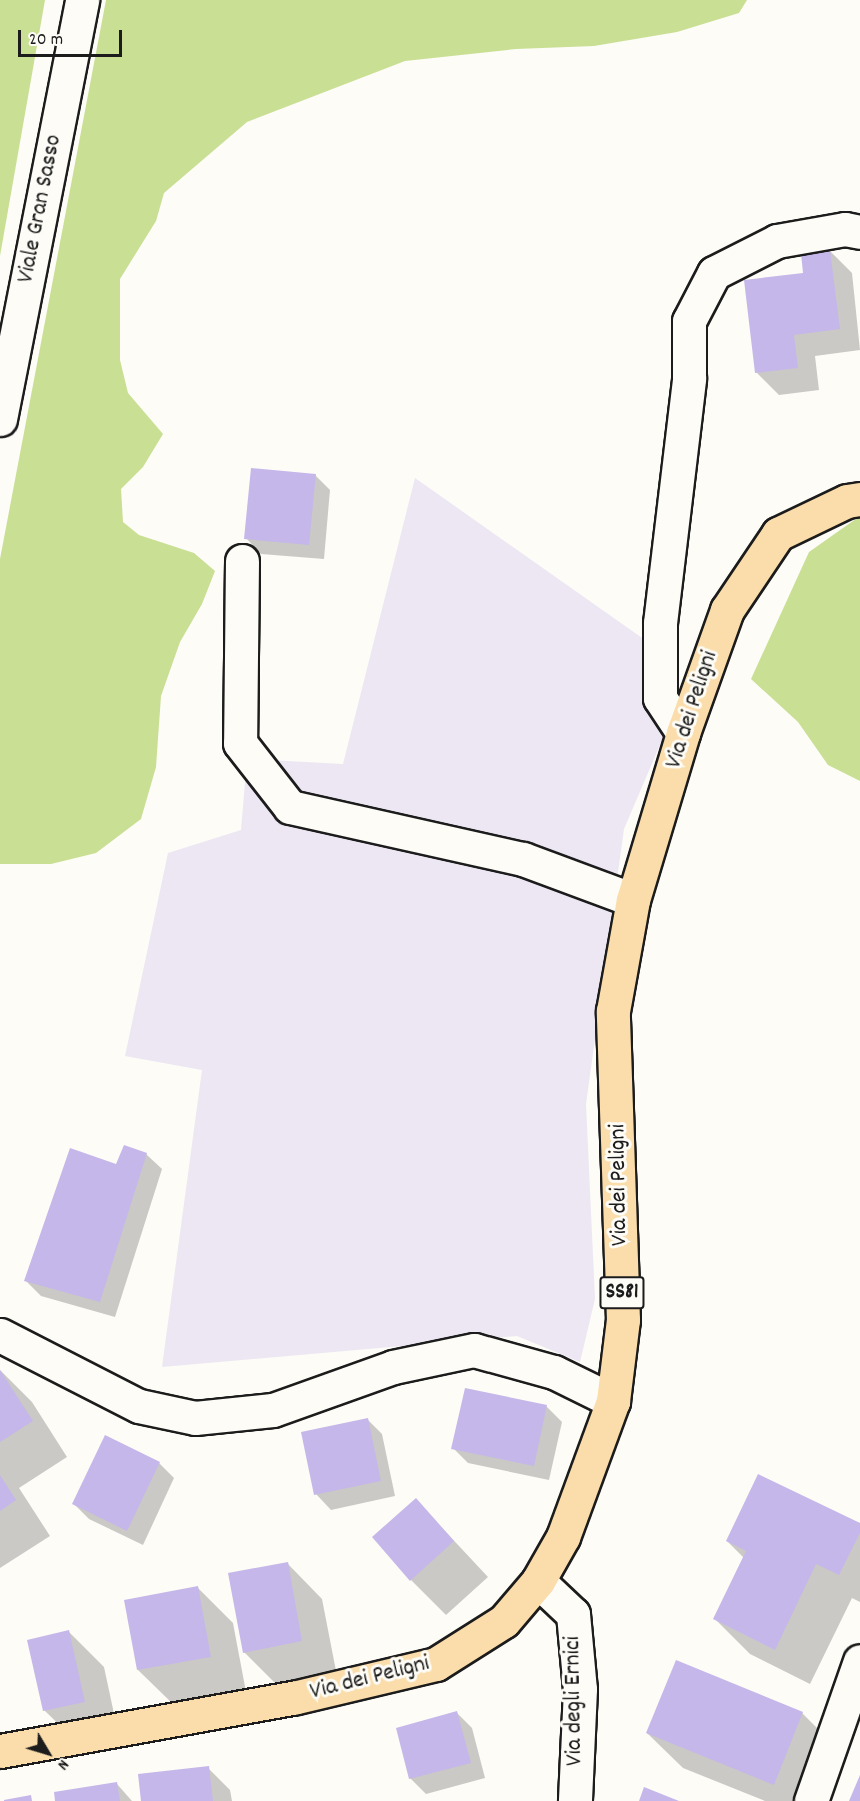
<!DOCTYPE html>
<html>
<head>
<meta charset="utf-8">
<style>
	body { margin:0 }
	#map { position:relative; width:860px; height:1801px; overflow:hidden; background:#fdfcf7; font-family:Dekko,sans-serif }
	div>[style] { position:absolute }
	.built>* { inset:0; background:#ece7f3 }
	.green>* { inset:0; background:#c9df94 }
	.shadow>* { inset:0; background:#0003 }
	.building>* { inset:0; background:#c5b7e9 }
	.roads { filter:drop-shadow(2px 0 #1c1c1c) drop-shadow(-2px 0 #1c1c1c) drop-shadow(0 2px #1c1c1c) drop-shadow(0 -2px #1c1c1c) }
	.minor>* { height:33px; margin:-16.5px; padding:0 16.5px; transform-origin:16.5px; border-radius:16.5px; background:#fdfcf7 }
	.secondary>* { height:33px; margin:-16.5px; padding:0 16.5px; transform-origin:16.5px; border-radius:16.5px; background:#fdfcf7 }
	.primary>* { height:33px; margin:-16.5px; padding:0 16.5px; transform-origin:16.5px; border-radius:16.5px; background:#fbddab }
	span { translate:-50% -50%; white-space:nowrap; text-align:center; line-height:1.15; -webkit-text-stroke:6px #fdfcf7; paint-order:stroke }
	.shield-label span { padding:2px 4px; background:#fdfcf7; border:2px solid; border-radius:4px; -webkit-text-stroke-width:0 }
	.shield-label { font-size:22px; color:#1c1c1c; font-weight:700 }
	.street-label { font-size:24px; color:#1c1c1c }
	.north { position:absolute; left:18px; top:1723px; width:60px; height:60px; -webkit-text-stroke:4px #fdfcf7; paint-order:stroke; rotate:128deg; font-size:16px; font-weight:700; line-height:24px; text-align:center; color:#1c1c1c }
	.north::after { content:''; display:block; margin:auto; width:21px; height:27px; background:#1c1c1c; clip-path:polygon(50% 0,100% 100%,50% 72%,0 100%) }
	.scale { position:absolute; left:18px; top:30px; width:104px; height:27px; box-sizing:border-box; border:3px solid #1c1c1c; border-top:0; padding-left:8px; font-size:18px; line-height:21px; white-space:nowrap; color:#1c1c1c; -webkit-text-stroke:4px #fdfcf7; paint-order:stroke }
</style>
</head>
<body>
<div id="map">
	<div class="built">
		<i style="clip-path:polygon(415px 478px,645px 640px,674px 712px,624px 829px,586px 1104px,595px 1299px,580px 1362px,517px 1336px,162px 1367px,202px 1070px,125px 1056px,168px 853px,241px 830px,247px 759px,343px 764px)"></i>
	</div>
	<div class="green">
		<i style="clip-path:polygon(0 0,45px 0,0 256px)"></i>
		<i style="clip-path:polygon(106px 0,747px 0,739px 13px,677px 32px,594px 46px,516px 49px,405px 61px,247px 122px,164px 193px,156px 221px,120px 279px,120px 360px,128px 393px,163px 434px,143px 467px,121px 489px,123px 522px,139px 535px,194px 553px,215px 571px,202px 604px,180px 642px,161px 696px,156px 767px,141px 819px,96px 853px,51px 864px,0 864px,0 559px)"></i>
		<i style="clip-path:polygon(860px 516px,860px 781px,828px 765px,798px 722px,751px 679px,809px 552px)"></i>
	</div>
	<div class="shadow">
		<i style="clip-path:polygon(830px 251px,852px 273px,860px 350px,815px 356px,819px 390px,779px 395px,757px 373px)"></i>
		<i style="clip-path:polygon(315px 475px,330px 490px,324px 559px,261px 554px,246px 538px)"></i>
		<i style="clip-path:polygon(146px 1154px,162px 1169px,115px 1317px,41px 1296px,26px 1281px,116px 1165px)"></i>
		<i style="clip-path:polygon(0 1370px,32px 1402px,67px 1457px,19px 1488px,50px 1536px,0 1568px)"></i>
		<i style="clip-path:polygon(466px 1389px,547px 1407px,562px 1422px,549px 1480px,468px 1463px,453px 1448px)"></i>
		<i style="clip-path:polygon(367px 1419px,382px 1434px,395px 1496px,331px 1510px,316px 1494px)"></i>
		<i style="clip-path:polygon(159px 1463px,174px 1478px,143px 1545px,89px 1519px,74px 1504px)"></i>
		<i style="clip-path:polygon(416px 1500px,488px 1577px,446px 1615px,411px 1580px)"></i>
		<i style="clip-path:polygon(860px 1525px,860px 1602px,852px 1598px,810px 1684px,750px 1654px,715px 1619px,744px 1558px,727px 1541px)"></i>
		<i style="clip-path:polygon(287px 1563px,322px 1599px,337px 1676px,279px 1687px,244px 1652px)"></i>
		<i style="clip-path:polygon(198px 1588px,233px 1623px,246px 1692px,174px 1705px,138px 1670px)"></i>
		<i style="clip-path:polygon(69px 1632px,104px 1667px,119px 1737px,80px 1745px,44px 1710px)"></i>
		<i style="clip-path:polygon(677px 1662px,802px 1713px,838px 1749px,817px 1801px,765px 1801px,683px 1768px,647px 1733px)"></i>
		<i style="clip-path:polygon(457px 1713px,472px 1728px,485px 1778px,426px 1794px,410px 1778px)"></i>
		<i style="clip-path:polygon(208px 1768px,230px 1790px,232px 1801px,143px 1801px)"></i>
		<i style="clip-path:polygon(117px 1784px,132px 1801px,57px 1801px)"></i>
	</div>
	<div class="building">
		<i style="clip-path:polygon(830px 250px,840px 329px,794px 335px,798px 368px,755px 373px,744px 280px,803px 273px,801px 253px)"></i>
		<i style="clip-path:polygon(251px 468px,316px 474px,309px 545px,244px 539px)"></i>
		<i style="clip-path:polygon(124px 1145px,147px 1153px,100px 1302px,24px 1281px,70px 1148px,116px 1164px)"></i>
		<i style="clip-path:polygon(0 1370px,33px 1421px,0 1442px)"></i>
		<i style="clip-path:polygon(465px 1388px,547px 1405px,534px 1466px,451px 1449px)"></i>
		<i style="clip-path:polygon(368px 1418px,381px 1481px,314px 1495px,301px 1432px)"></i>
		<i style="clip-path:polygon(105px 1435px,160px 1462px,127px 1531px,72px 1504px)"></i>
		<i style="clip-path:polygon(758px 1474px,860px 1523px,860px 1533px,839px 1575px,816px 1564px,775px 1650px,713px 1619px,746px 1551px,726px 1541px)"></i>
		<i style="clip-path:polygon(0 1475px,16px 1500px,0 1511px)"></i>
		<i style="clip-path:polygon(416px 1498px,454px 1541px,410px 1581px,372px 1537px)"></i>
		<i style="clip-path:polygon(288px 1562px,302px 1641px,243px 1653px,228px 1573px)"></i>
		<i style="clip-path:polygon(198px 1586px,211px 1657px,137px 1670px,124px 1600px)"></i>
		<i style="clip-path:polygon(69px 1630px,85px 1702px,43px 1711px,27px 1640px)"></i>
		<i style="clip-path:polygon(676px 1660px,803px 1712px,774px 1785px,646px 1733px)"></i>
		<i style="clip-path:polygon(457px 1711px,471px 1763px,409px 1779px,396px 1728px)"></i>
		<i style="clip-path:polygon(209px 1766px,213px 1801px,141px 1801px,138px 1774px)"></i>
		<i style="clip-path:polygon(860px 1775px,860px 1801px,849px 1801px)"></i>
		<i style="clip-path:polygon(117px 1782px,120px 1801px,55px 1801px,54px 1792px)"></i>
		<i style="clip-path:polygon(644px 1787px,679px 1801px,639px 1801px)"></i>
		<i style="clip-path:polygon(31px 1795px,32px 1801px,4px 1801px,4px 1800px)"></i>
	</div>
	<div class="roads">
		<div class="minor">
			<i style="left:242px;top:561px;width:182px;rotate:90.6deg"></i>
			<i style="left:240px;top:743px;width:81px;rotate:52deg"></i>
			<i style="left:290px;top:807px;width:239px;rotate:12.6deg"></i>
			<i style="left:523px;top:859px;width:117px;rotate:20.4deg"></i>
			<i style="left:683px;top:733px;width:42px;rotate:-123.3deg"></i>
			<i style="left:660px;top:698px;width:75px;rotate:-90deg"></i>
			<i style="left:660px;top:623px;width:247px;rotate:-83.2deg"></i>
			<i style="left:689px;top:378px;width:57px;rotate:-90deg"></i>
			<i style="left:689px;top:321px;width:54px;rotate:-62.5deg"></i>
			<i style="left:714px;top:273px;width:71px;rotate:-26.9deg"></i>
			<i style="left:777px;top:241px;width:69px;rotate:-10deg"></i>
			<i style="left:845px;top:229px;width:15px;rotate:11deg"></i>
			<i style="left:0;top:1335px;width:156px;rotate:27.1deg"></i>
			<i style="left:139px;top:1406px;width:57px;rotate:12.1deg"></i>
			<i style="left:195px;top:1418px;width:78px;rotate:-5.9deg"></i>
			<i style="left:273px;top:1410px;width:127px;rotate:-19.7deg"></i>
			<i style="left:393px;top:1367px;width:83px;rotate:-11.9deg"></i>
			<i style="left:474px;top:1350px;width:83px;rotate:15.4deg"></i>
			<i style="left:554px;top:1372px;width:66px;rotate:26.2deg"></i>
			<i style="left:538px;top:1581px;width:48px;rotate:43.3deg"></i>
			<i style="left:573px;top:1614px;width:75px;rotate:84.7deg"></i>
			<i style="left:580px;top:1689px;width:112px;rotate:92.6deg"></i>
			<i style="left:811px;top:1801px;width:148px;rotate:-70.7deg"></i>
		</div>
		<div class="secondary">
			<i style="left:0;top:419px;width:427px;rotate:-78.9deg"></i>
		</div>
		<div class="primary">
			<i style="left:0;top:1751px;width:298px;rotate:-10.3deg"></i>
			<i style="left:293px;top:1698px;width:147px;rotate:-13.4deg"></i>
			<i style="left:436px;top:1664px;width:80px;rotate:-32.3deg"></i>
			<i style="left:504px;top:1621px;width:52px;rotate:-49.6deg"></i>
			<i style="left:538px;top:1581px;width:51px;rotate:-60.4deg"></i>
			<i style="left:563px;top:1537px;width:145px;rotate:-69.8deg"></i>
			<i style="left:613px;top:1401px;width:82px;rotate:-83deg"></i>
			<i style="left:623px;top:1320px;width:309px;rotate:-91.9deg"></i>
			<i style="left:613px;top:1011px;width:113px;rotate:-79.8deg"></i>
			<i style="left:633px;top:900px;width:174px;rotate:-73.3deg"></i>
			<i style="left:683px;top:733px;width:131px;rotate:-70.3deg"></i>
			<i style="left:727px;top:610px;width:92px;rotate:-56.1deg"></i>
			<i style="left:778px;top:534px;width:76px;rotate:-25.6deg"></i>
			<i style="left:847px;top:501px;width:13px;rotate:-9deg"></i>
		</div>
	</div>
	<div class="shield-label">
		<span style="left:622px;top:1293px">SS81</span>
	</div>
	<div class="street-label">
		<span style="left:41px;top:209px;rotate:-79deg">Viale Gran Sasso</span>
		<span style="left:693px;top:710px;rotate:-72deg">Via dei Peligni</span>
		<span style="left:620px;top:1185px;rotate:-91deg">Via dei Peligni</span>
		<span style="left:370px;top:1679px;rotate:-14deg">Via dei Peligni</span>
		<span style="left:575px;top:1701px;rotate:-91deg">Via degli Ernici</span>
	</div>
	<div class="north">N</div>
	<div class="scale">20 m</div>
</div>
</body>
</html>
